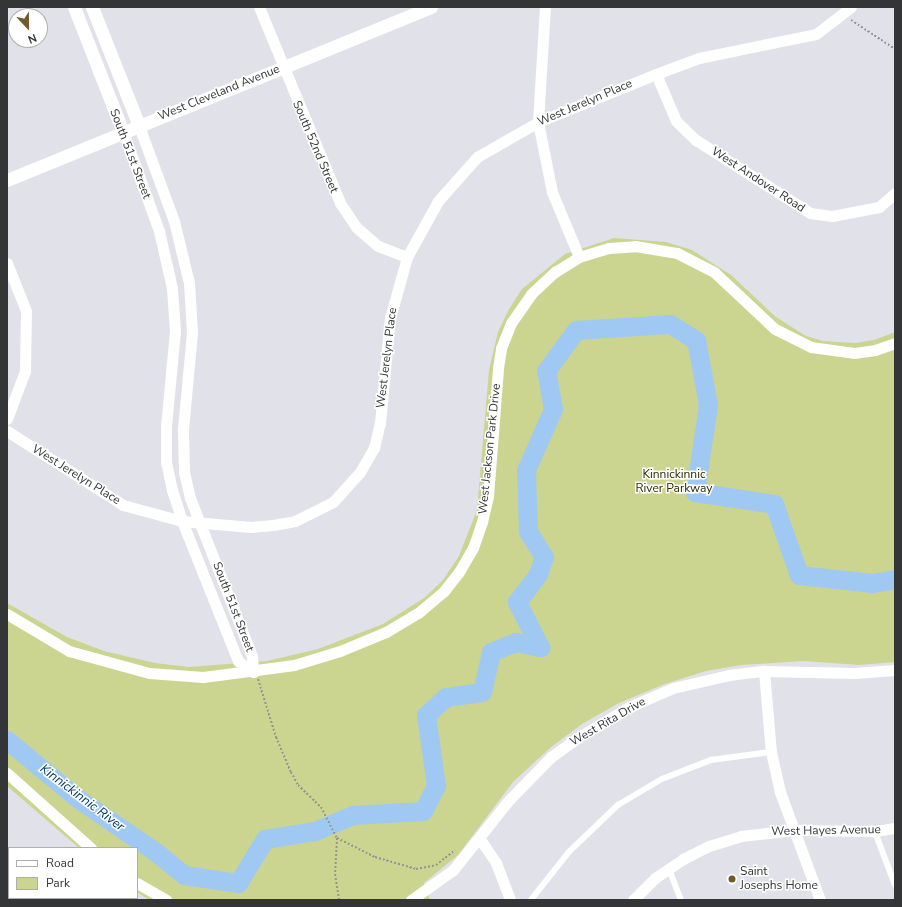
<!DOCTYPE html>
<html>
<head>
<meta charset="utf-8">
<style>
	body { margin:0 }
	#map { position:relative; width:902px; height:907px; overflow:hidden; background:#e1e2e9; font-family:"Nunito Sans",sans-serif }
	div>[style] { position:absolute }
	.green>* { inset:0; background:#cbd590 }
	.river>* { height:19px; margin:-9.5px; padding:0 9.5px; transform-origin:9.5px; border-radius:9.5px; background:#9fc9f3 }
	.path>* { height:2px; margin-top:-1px; transform-origin:0; background:repeating-linear-gradient(90deg,#939499 0 2px,transparent 0 4px) }
	.service>* { height:5.5px; margin:-2.75px; padding:0 2.75px; transform-origin:2.75px; border-radius:2.75px; background:#fff }
	.minor>* { height:11px; margin:-5.5px; padding:0 5.5px; transform-origin:5.5px; border-radius:5.5px; background:#fff }
	.tertiary>* { height:13px; margin:-6.5px; padding:0 6.5px; transform-origin:6.5px; border-radius:6.5px; background:#fff }
	.dots>* { width:11px; height:11px; translate:-50% -50%; box-sizing:border-box; border:2px solid #fff; border-radius:50% }
	span { translate:-50% -50%; white-space:nowrap; text-align:center; line-height:1.15; -webkit-text-stroke:3px #fff; paint-order:stroke }
	.street-label { font-size:12px; color:#343537 }
	.park-label { font-size:12px; color:#292c02 }
	.poi-label { font-size:12px; color:#343537 }
	.left { translate:0 -50%; text-align:left }
	.water-label { font-size:13px; color:#003964; font-style:italic }
	.frame { position:absolute; inset:0; border:8px solid #343537; pointer-events:none }
	.legend { position:absolute; left:8px; top:847px; width:130px; height:52px; box-sizing:border-box; background:#fff; border:1px solid #aeaeaf; margin:0; padding:5px 7px; list-style:none; font-size:12px; color:#343537 }
	.legend li { display:flex; align-items:center; gap:8px; height:20px }
	.legend b { width:20px; border:1px solid #aeaeaf }
	.north { position:absolute; left:8px; top:8px; width:40px; height:40px; box-sizing:border-box; background:#fff; border:1px solid #aeaeaf; border-radius:50%; rotate:158deg; font-size:11px; font-weight:700; line-height:16px; text-align:center; color:#343537 }
	.north::after { content:''; display:block; margin:auto; width:14px; height:18px; background:#705a2a; clip-path:polygon(50% 0,100% 100%,50% 72%,0 100%) }
</style>
</head>
<body>
<div id="map">
	<div class="green">
		<i style="clip-path:polygon(614px 238px,666px 242px,692px 250px,731px 275px,776px 317px,806px 336px,823px 341px,855px 343px,874px 340px,895px 332px,895px 662px,859px 665px,803px 661px,741px 665px,706px 671px,665px 684px,619px 703px,582px 724px,550px 748px,513px 782px,458px 855px,424px 883px,430px 900px,149px 900px,137px 892px,137px 848px,79px 848px,7px 786px,7px 603px,67px 637px,104px 651px,155px 663px,189px 667px,267px 661px,318px 649px,383px 624px,424px 598px,443px 580px,459px 556px,477px 510px,489px 370px,498px 332px,509px 309px,522px 289px,565px 254px)"></i>
	</div>
	<div class="river">
		<i style="left:7px;top:740px;width:91px;rotate:39.6deg"></i>
		<i style="left:77px;top:798px;width:97px;rotate:34.5deg"></i>
		<i style="left:157px;top:853px;width:35px;rotate:39deg"></i>
		<i style="left:184px;top:875px;width:55px;rotate:8.4deg"></i>
		<i style="left:238px;top:883px;width:52px;rotate:-58.5deg"></i>
		<i style="left:265px;top:839px;width:51px;rotate:-9.1deg"></i>
		<i style="left:315px;top:831px;width:41px;rotate:-22.8deg"></i>
		<i style="left:353px;top:815px;width:70px;rotate:-3.3deg"></i>
		<i style="left:423px;top:811px;width:28px;rotate:-63deg"></i>
		<i style="left:436px;top:786px;width:72px;rotate:-98deg"></i>
		<i style="left:426px;top:715px;width:27px;rotate:-42deg"></i>
		<i style="left:446px;top:697px;width:36px;rotate:-8deg"></i>
		<i style="left:482px;top:692px;width:41px;rotate:-77.3deg"></i>
		<i style="left:491px;top:652px;width:27px;rotate:-22deg"></i>
		<i style="left:516px;top:642px;width:25px;rotate:12deg"></i>
		<i style="left:540px;top:647px;width:51px;rotate:-117.1deg"></i>
		<i style="left:517px;top:602px;width:35px;rotate:-53deg"></i>
		<i style="left:538px;top:574px;width:18px;rotate:-71deg"></i>
		<i style="left:544px;top:557px;width:31px;rotate:-122deg"></i>
		<i style="left:528px;top:531px;width:61px;rotate:-91.9deg"></i>
		<i style="left:526px;top:470px;width:67px;rotate:-66.1deg"></i>
		<i style="left:553px;top:409px;width:39px;rotate:-100deg"></i>
		<i style="left:546px;top:371px;width:51px;rotate:-53.8deg"></i>
		<i style="left:576px;top:330px;width:94px;rotate:-3.7deg"></i>
		<i style="left:670px;top:324px;width:31px;rotate:32deg"></i>
		<i style="left:696px;top:340px;width:66px;rotate:79.5deg"></i>
		<i style="left:708px;top:405px;width:88px;rotate:98.5deg"></i>
		<i style="left:695px;top:492px;width:80px;rotate:8.6deg"></i>
		<i style="left:774px;top:504px;width:75px;rotate:70.6deg"></i>
		<i style="left:799px;top:575px;width:74px;rotate:6.2deg"></i>
		<i style="left:873px;top:583px;width:22px;rotate:-10deg"></i>
	</div>
	<div class="path">
		<i style="left:851px;top:20px;width:53px;rotate:33.4deg"></i>
		<i style="left:258px;top:679px;width:61px;rotate:72.8deg"></i>
		<i style="left:276px;top:737px;width:38px;rotate:67deg"></i>
		<i style="left:291px;top:772px;width:15px;rotate:62deg"></i>
		<i style="left:298px;top:785px;width:32px;rotate:44deg"></i>
		<i style="left:321px;top:807px;width:35px;rotate:63deg"></i>
		<i style="left:337px;top:838px;width:36px;rotate:93deg"></i>
		<i style="left:335px;top:874px;width:26px;rotate:81deg"></i>
		<i style="left:337px;top:838px;width:42px;rotate:26.6deg"></i>
		<i style="left:375px;top:857px;width:43px;rotate:16.3deg"></i>
		<i style="left:416px;top:869px;width:20px;rotate:-11deg"></i>
		<i style="left:436px;top:865px;width:24px;rotate:-38deg"></i>
	</div>
	<div class="service">
		<i style="left:875px;top:831px;width:57px;rotate:69.3deg"></i>
		<i style="left:669px;top:868px;width:34px;rotate:69deg"></i>
		<i style="left:531px;top:900px;width:61px;rotate:-51.6deg"></i>
		<i style="left:569px;top:852px;width:68px;rotate:-43.8deg"></i>
		<i style="left:618px;top:805px;width:51px;rotate:-30.6deg"></i>
		<i style="left:662px;top:779px;width:53px;rotate:-21.2deg"></i>
		<i style="left:711px;top:760px;width:61px;rotate:-7.6deg"></i>
	</div>
	<div class="minor">
		<i style="left:259px;top:7px;width:212px;rotate:67.5deg"></i>
		<i style="left:340px;top:203px;width:29px;rotate:56deg"></i>
		<i style="left:356px;top:227px;width:29px;rotate:41deg"></i>
		<i style="left:378px;top:246px;width:31px;rotate:21deg"></i>
		<i style="left:545px;top:7px;width:115px;rotate:93.5deg"></i>
		<i style="left:538px;top:122px;width:71px;rotate:78.7deg"></i>
		<i style="left:552px;top:192px;width:70px;rotate:67.4deg"></i>
		<i style="left:656px;top:74px;width:51px;rotate:66.9deg"></i>
		<i style="left:676px;top:121px;width:28px;rotate:44deg"></i>
		<i style="left:696px;top:140px;width:135px;rotate:32.6deg"></i>
		<i style="left:810px;top:213px;width:22px;rotate:8deg"></i>
		<i style="left:832px;top:216px;width:48px;rotate:-10.8deg"></i>
		<i style="left:879px;top:207px;width:21px;rotate:-41deg"></i>
		<i style="left:139px;top:126px;width:101px;rotate:69.8deg"></i>
		<i style="left:174px;top:221px;width:64px;rotate:76.4deg"></i>
		<i style="left:189px;top:283px;width:49px;rotate:86.5deg"></i>
		<i style="left:192px;top:332px;width:97px;rotate:95.3deg"></i>
		<i style="left:183px;top:429px;width:43px;rotate:88.7deg"></i>
		<i style="left:184px;top:472px;width:27px;rotate:77deg"></i>
		<i style="left:190px;top:498px;width:170px;rotate:68.6deg"></i>
		<i style="left:252px;top:656px;width:16px;rotate:86deg"></i>
		<i style="left:123px;top:132px;width:105px;rotate:70deg"></i>
		<i style="left:159px;top:231px;width:58px;rotate:77.2deg"></i>
		<i style="left:172px;top:288px;width:43px;rotate:86deg"></i>
		<i style="left:175px;top:331px;width:96px;rotate:95.4deg"></i>
		<i style="left:166px;top:427px;width:35px;rotate:90deg"></i>
		<i style="left:166px;top:462px;width:29px;rotate:78deg"></i>
		<i style="left:172px;top:490px;width:33px;rotate:72deg"></i>
		<i style="left:182px;top:521px;width:151px;rotate:68.2deg"></i>
		<i style="left:238px;top:661px;width:19px;rotate:36deg"></i>
		<i style="left:7px;top:263px;width:52px;rotate:68.4deg"></i>
		<i style="left:26px;top:311px;width:60px;rotate:91deg"></i>
		<i style="left:25px;top:371px;width:51px;rotate:110.6deg"></i>
		<i style="left:7px;top:431px;width:138px;rotate:32.5deg"></i>
		<i style="left:123px;top:505px;width:61px;rotate:15.2deg"></i>
		<i style="left:182px;top:521px;width:69px;rotate:5deg"></i>
		<i style="left:251px;top:527px;width:22px;rotate:-5deg"></i>
		<i style="left:273px;top:525px;width:22px;rotate:-10deg"></i>
		<i style="left:295px;top:521px;width:42px;rotate:-26.6deg"></i>
		<i style="left:333px;top:502px;width:40px;rotate:-48deg"></i>
		<i style="left:360px;top:472px;width:28px;rotate:-60deg"></i>
		<i style="left:374px;top:448px;width:26px;rotate:-77deg"></i>
		<i style="left:380px;top:423px;width:105px;rotate:-84.6deg"></i>
		<i style="left:390px;top:318px;width:63px;rotate:-74.4deg"></i>
		<i style="left:407px;top:257px;width:64px;rotate:-61deg"></i>
		<i style="left:438px;top:201px;width:59px;rotate:-48.4deg"></i>
		<i style="left:477px;top:157px;width:70px;rotate:-29.8deg"></i>
		<i style="left:538px;top:122px;width:127px;rotate:-22.1deg"></i>
		<i style="left:656px;top:74px;width:46px;rotate:-20.4deg"></i>
		<i style="left:699px;top:58px;width:119px;rotate:-11.6deg"></i>
		<i style="left:816px;top:34px;width:44px;rotate:-37.6deg"></i>
		<i style="left:7px;top:614px;width:72px;rotate:30.8deg"></i>
		<i style="left:69px;top:651px;width:83px;rotate:15.4deg"></i>
		<i style="left:149px;top:673px;width:54px;rotate:4.2deg"></i>
		<i style="left:203px;top:677px;width:92px;rotate:-7.5deg"></i>
		<i style="left:294px;top:665px;width:48px;rotate:-16.9deg"></i>
		<i style="left:340px;top:651px;width:50px;rotate:-22.4deg"></i>
		<i style="left:386px;top:632px;width:37px;rotate:-31deg"></i>
		<i style="left:418px;top:613px;width:34px;rotate:-40deg"></i>
		<i style="left:444px;top:591px;width:24px;rotate:-52deg"></i>
		<i style="left:459px;top:572px;width:28px;rotate:-60deg"></i>
		<i style="left:473px;top:548px;width:28px;rotate:-71deg"></i>
		<i style="left:482px;top:522px;width:27px;rotate:-77deg"></i>
		<i style="left:488px;top:496px;width:128px;rotate:-85.5deg"></i>
		<i style="left:498px;top:368px;width:20px;rotate:-81deg"></i>
		<i style="left:501px;top:348px;width:27px;rotate:-68deg"></i>
		<i style="left:511px;top:323px;width:35px;rotate:-55deg"></i>
		<i style="left:531px;top:294px;width:33px;rotate:-43deg"></i>
		<i style="left:555px;top:272px;width:28px;rotate:-32deg"></i>
		<i style="left:579px;top:257px;width:31px;rotate:-17deg"></i>
		<i style="left:609px;top:248px;width:26px;rotate:-4deg"></i>
		<i style="left:635px;top:246px;width:43px;rotate:9.5deg"></i>
		<i style="left:677px;top:253px;width:42px;rotate:27.2deg"></i>
		<i style="left:714px;top:272px;width:83px;rotate:43.1deg"></i>
		<i style="left:775px;top:329px;width:40px;rotate:26.6deg"></i>
		<i style="left:811px;top:347px;width:43px;rotate:7.9deg"></i>
		<i style="left:854px;top:353px;width:21px;rotate:-8deg"></i>
		<i style="left:875px;top:350px;width:21px;rotate:-19deg"></i>
		<i style="left:764px;top:671px;width:81px;rotate:85.1deg"></i>
		<i style="left:771px;top:752px;width:41px;rotate:77.3deg"></i>
		<i style="left:780px;top:792px;width:115px;rotate:69.7deg"></i>
		<i style="left:7px;top:773px;width:113px;rotate:41.8deg"></i>
		<i style="left:480px;top:839px;width:29px;rotate:56deg"></i>
		<i style="left:496px;top:863px;width:40px;rotate:69deg"></i>
		<i style="left:137px;top:883px;width:34px;rotate:30deg"></i>
		<i style="left:64px;top:900px;width:3px;rotate:-45deg"></i>
		<i style="left:411px;top:900px;width:52px;rotate:-35.5deg"></i>
		<i style="left:453px;top:870px;width:88px;rotate:-51.4deg"></i>
		<i style="left:508px;top:801px;width:62px;rotate:-45.7deg"></i>
		<i style="left:551px;top:757px;width:32px;rotate:-36deg"></i>
		<i style="left:577px;top:738px;width:61px;rotate:-30.8deg"></i>
		<i style="left:629px;top:707px;width:48px;rotate:-23.4deg"></i>
		<i style="left:673px;top:688px;width:57px;rotate:-13.1deg"></i>
		<i style="left:729px;top:675px;width:35px;rotate:-7deg"></i>
		<i style="left:764px;top:671px;width:90px;rotate:1.3deg"></i>
		<i style="left:854px;top:673px;width:41px;rotate:-4.2deg"></i>
		<i style="left:633px;top:900px;width:31px;rotate:-45deg"></i>
		<i style="left:655px;top:878px;width:34px;rotate:-34deg"></i>
		<i style="left:683px;top:859px;width:29px;rotate:-27deg"></i>
		<i style="left:709px;top:846px;width:34px;rotate:-17deg"></i>
		<i style="left:741px;top:836px;width:52px;rotate:-6.6deg"></i>
		<i style="left:793px;top:830px;width:82px;rotate:0.7deg"></i>
		<i style="left:875px;top:831px;width:20px;rotate:-9deg"></i>
	</div>
	<div class="tertiary">
		<i style="left:74px;top:7px;width:134px;rotate:68.6deg"></i>
		<i style="left:92px;top:7px;width:128px;rotate:68.4deg"></i>
		<i style="left:7px;top:180px;width:458px;rotate:-22.2deg"></i>
	</div>
	<div class="dots">
		<i style="left:732px;top:879px;background:#705a2a"></i>
	</div>
	<div class="street-label">
		<span style="left:219px;top:93px;rotate:-22deg">West Cleveland Avenue</span>
		<span style="left:585px;top:103px;rotate:-23deg">West Jerelyn Place</span>
		<span style="left:315px;top:147px;rotate:67deg">South 52nd Street</span>
		<span style="left:130px;top:154px;rotate:69deg">South 51st Street</span>
		<span style="left:758px;top:180px;rotate:33deg">West Andover Road</span>
		<span style="left:387px;top:358px;rotate:-83deg">West Jerelyn Place</span>
		<span style="left:490px;top:449px;rotate:-84deg">West Jackson Park Drive</span>
		<span style="left:76px;top:475px;rotate:32deg">West Jerelyn Place</span>
		<span style="left:233px;top:607px;rotate:69deg">South 51st Street</span>
		<span style="left:608px;top:722px;rotate:-30deg">West Rita Drive</span>
		<span style="left:826px;top:831px;rotate:-1deg">West Hayes Avenue</span>
	</div>
	<div class="park-label">
		<span style="left:674px;top:482px">Kinnickinnic<br>River Parkway</span>
	</div>
	<div class="poi-label">
		<span class="left" style="left:740px;top:879px">Saint<br>Josephs Home</span>
	</div>
	<div class="water-label">
		<span style="left:82px;top:798px;rotate:37deg">Kinnickinnic River</span>
	</div>
	<div class="frame"></div>
	<ul class="legend">
	<li><b style="height:5px;background:#fff"></b>Road</li>
	<li><b style="height:11px;background:#cbd590"></b>Park</li>
	</ul>
	<div class="north">N</div>
</div>
</body>
</html>
